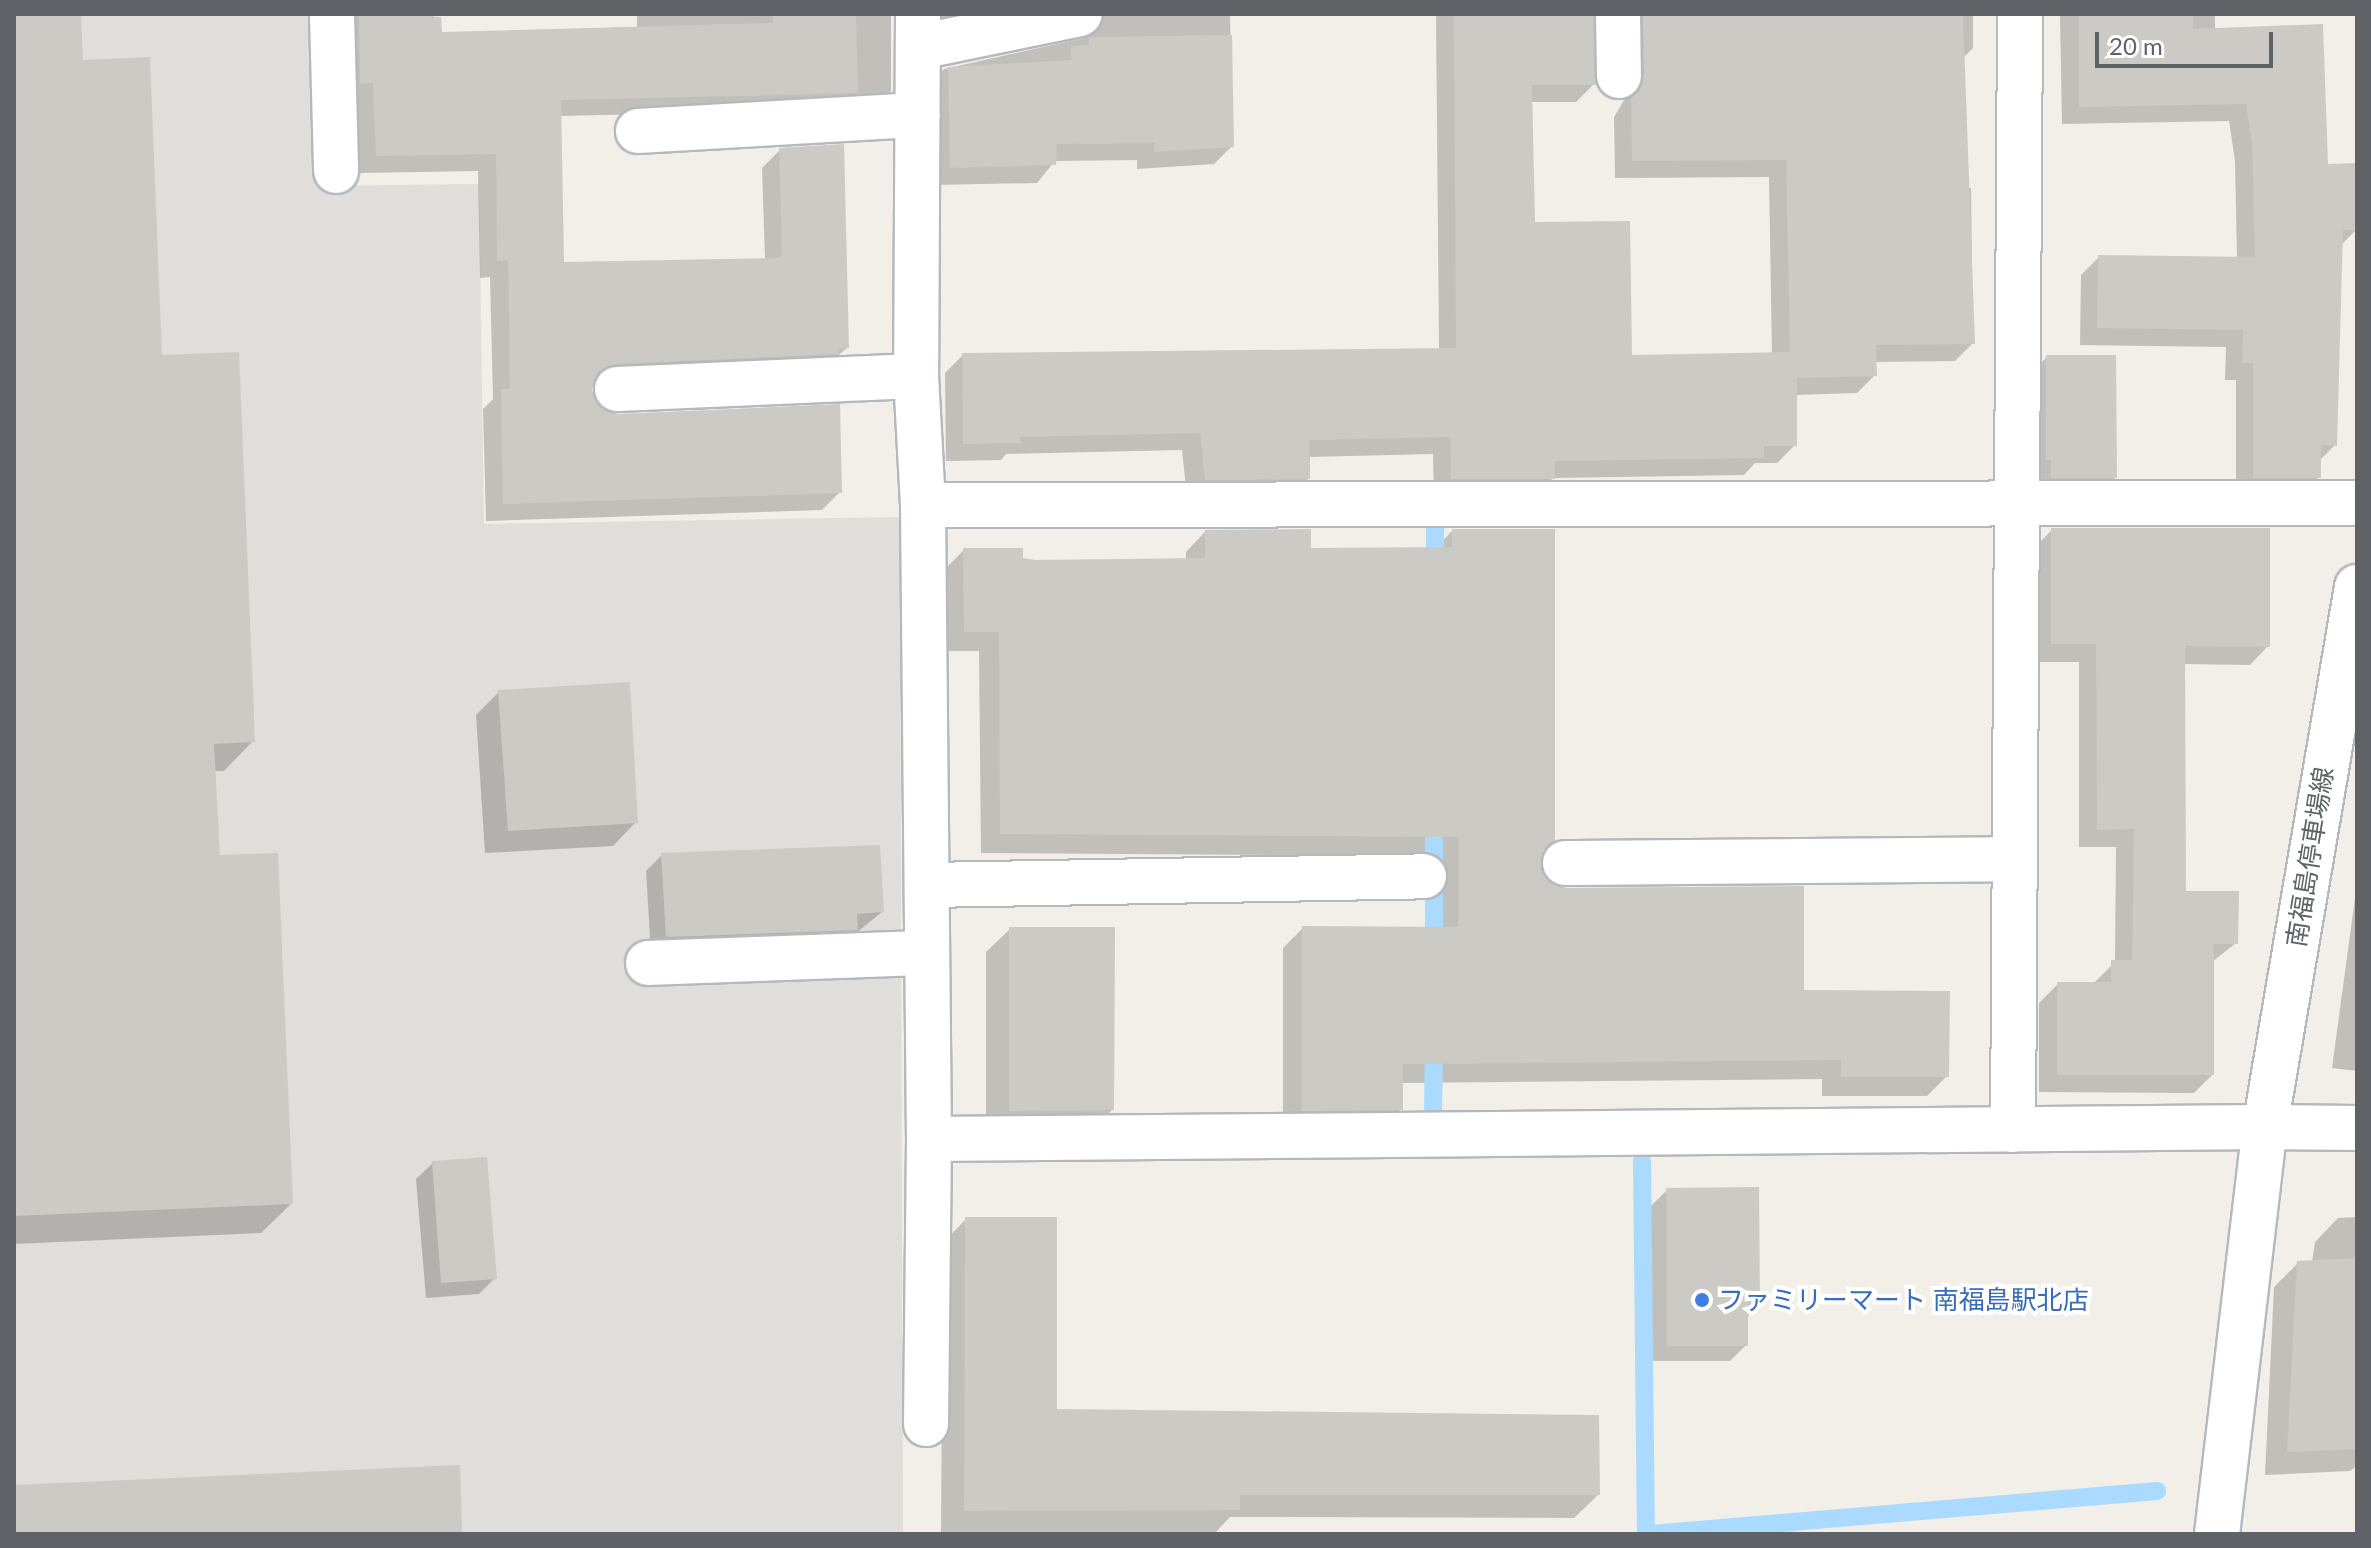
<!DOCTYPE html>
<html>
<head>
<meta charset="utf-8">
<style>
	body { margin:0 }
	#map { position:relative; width:2371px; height:1548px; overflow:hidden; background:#f1efe8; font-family:Lato,"Noto Sans JP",sans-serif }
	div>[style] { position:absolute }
	.industrial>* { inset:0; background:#e0deda }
	.shadow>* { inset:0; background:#0003 }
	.stream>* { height:18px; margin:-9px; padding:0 9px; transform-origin:9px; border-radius:9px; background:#aadaff }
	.building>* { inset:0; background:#cccac5 }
	.roads { filter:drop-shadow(2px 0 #b5b8bc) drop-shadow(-2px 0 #b5b8bc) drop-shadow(0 2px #b5b8bc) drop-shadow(0 -2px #b5b8bc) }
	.street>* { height:44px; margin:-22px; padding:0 22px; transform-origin:22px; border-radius:22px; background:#fff }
	.secondary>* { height:44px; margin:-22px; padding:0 22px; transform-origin:22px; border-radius:22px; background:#fff }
	.dots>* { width:22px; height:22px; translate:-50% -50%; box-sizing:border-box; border:4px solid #fff; border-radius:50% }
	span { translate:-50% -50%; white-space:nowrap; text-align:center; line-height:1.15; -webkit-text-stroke:8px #fff; paint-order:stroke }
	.street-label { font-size:26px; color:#5f6368 }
	.shop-label { font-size:26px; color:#366cbe }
	.left { translate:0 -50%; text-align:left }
	.frame { position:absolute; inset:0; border:16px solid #5f6368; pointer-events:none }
	.scale { position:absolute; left:2095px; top:32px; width:178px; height:36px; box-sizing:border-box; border:4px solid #5f6368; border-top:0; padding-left:10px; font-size:24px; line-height:28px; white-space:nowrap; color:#5f6368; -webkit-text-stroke:6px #fff; paint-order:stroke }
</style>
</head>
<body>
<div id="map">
	<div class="industrial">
		<i style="clip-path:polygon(14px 14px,309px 14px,322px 186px,479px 184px,484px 524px,900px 517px,903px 1534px,14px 1534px)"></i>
	</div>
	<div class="shadow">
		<i style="clip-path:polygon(14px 14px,79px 14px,81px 62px,253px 741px,224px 771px,214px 771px,218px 858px,291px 1204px,261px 1233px,14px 1244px)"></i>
		<i style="clip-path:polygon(343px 14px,433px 14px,440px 34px,637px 27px,637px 14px,891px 14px,891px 91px,873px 109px,559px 116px,562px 264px,765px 260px,762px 168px,780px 150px,847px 348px,819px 371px,596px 381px,590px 389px,595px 404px,618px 416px,840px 492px,822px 510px,486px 521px,483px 409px,493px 399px,490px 277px,480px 278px,478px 171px,358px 173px,356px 100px,343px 101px)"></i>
		<i style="clip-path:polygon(915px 14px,1031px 14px,925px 33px)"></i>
		<i style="clip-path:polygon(1075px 14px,1230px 14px,1232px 146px,1214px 164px,1137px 169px,1137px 160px,1055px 161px,1037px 183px,933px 185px,926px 88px,944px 69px,1084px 38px,1087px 27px)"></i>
		<i style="clip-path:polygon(1436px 14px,1594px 14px,1594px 84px,1576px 102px,1530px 102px,1533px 225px,1630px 357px,1772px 355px,1769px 177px,1615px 178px,1614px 117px,1627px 95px,1615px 14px,1973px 14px,1973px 48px,1961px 60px,1964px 188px,1971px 188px,1973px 343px,1955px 361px,1874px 362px,1874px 376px,1857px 393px,1795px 395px,1795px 445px,1777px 463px,1755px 463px,1744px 475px,1553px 478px,1535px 496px,1434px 496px,1433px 454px,1308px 457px,1308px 479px,1290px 497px,1187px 497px,1182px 450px,1006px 454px,1001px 460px,946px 461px,945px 373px,963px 355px,1439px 350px)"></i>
		<i style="clip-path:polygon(2060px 14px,2215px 14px,2215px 30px,2326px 166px,2357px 229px,2341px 245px,2335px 445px,2319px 461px,2319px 477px,2301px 495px,2236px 495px,2236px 380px,2225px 380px,2226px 347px,2080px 345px,2081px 275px,2099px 257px,2237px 259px,2235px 161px,2229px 121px,2062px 124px)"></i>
		<i style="clip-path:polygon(2047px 357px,2115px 478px,2099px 494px,2036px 494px,2031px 373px)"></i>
		<i style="clip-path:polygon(2052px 530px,2268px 646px,2250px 665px,2183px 664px,2184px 893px,2236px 943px,2212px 962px,2212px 1075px,2194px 1093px,2039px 1092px,2039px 1003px,2058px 984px,2093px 984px,2115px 962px,2116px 847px,2079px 847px,2079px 662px,2033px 662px,2033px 549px)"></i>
		<i style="clip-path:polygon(1452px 531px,1541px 852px,1542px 878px,1802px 992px,1947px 1076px,1927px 1096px,1822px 1096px,1822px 1079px,1401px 1083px,1401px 1109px,1381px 1129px,1283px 1130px,1283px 948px,1303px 928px,1439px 929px,1439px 856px,981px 853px,979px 651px,944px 651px,944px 570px,964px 550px,1035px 562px,1186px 560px,1186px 552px,1205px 532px,1309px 550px,1435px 549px)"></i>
		<i style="clip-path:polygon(499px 692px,636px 822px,613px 846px,485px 853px,476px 715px)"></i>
		<i style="clip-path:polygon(662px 855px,882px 912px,840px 946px,651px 953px,646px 871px)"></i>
		<i style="clip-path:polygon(2357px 883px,2357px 1071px,2332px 1068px)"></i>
		<i style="clip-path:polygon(1010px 929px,1112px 1110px,1088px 1133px,986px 1134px,986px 952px)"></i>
		<i style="clip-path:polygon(433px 1163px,495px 1278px,479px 1294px,426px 1298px,416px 1179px)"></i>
		<i style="clip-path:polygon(1667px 1190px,1758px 1306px,1746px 1318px,1746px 1345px,1730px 1361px,1651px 1361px,1651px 1206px)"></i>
		<i style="clip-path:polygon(2357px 1217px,2357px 1466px,2350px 1471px,2265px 1475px,2274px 1287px,2298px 1263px,2312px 1262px,2315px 1242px,2338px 1218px)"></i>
		<i style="clip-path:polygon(966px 1219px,1055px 1411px,1598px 1495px,1574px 1518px,1230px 1517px,1215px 1533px,941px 1533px,943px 1243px)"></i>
	</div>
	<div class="stream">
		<i style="left:1435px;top:571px;width:52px;rotate:-90deg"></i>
		<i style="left:1434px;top:951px;width:138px;rotate:-90deg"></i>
		<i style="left:1433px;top:1118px;width:77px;rotate:-89.3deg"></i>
		<i style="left:1642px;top:1161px;width:373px;rotate:89.4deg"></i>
		<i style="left:1651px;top:1534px;width:508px;rotate:-4.86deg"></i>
	</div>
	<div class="building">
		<i style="clip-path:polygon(14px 14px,81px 14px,83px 60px,150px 57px,162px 355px,239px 352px,255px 742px,214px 744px,220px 855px,278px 853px,293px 1204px,14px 1216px)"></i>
		<i style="clip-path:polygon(359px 14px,441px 17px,442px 32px,773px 23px,773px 15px,856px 14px,858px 93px,561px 100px,564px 262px,777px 258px,782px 256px,779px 148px,844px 144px,849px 348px,839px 349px,839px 354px,616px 364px,603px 368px,592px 389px,596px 403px,618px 414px,840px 404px,842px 493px,503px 504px,501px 389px,510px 389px,508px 260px,497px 261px,496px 154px,376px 156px,373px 83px,360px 84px)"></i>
		<i style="clip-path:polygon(1454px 14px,1593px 14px,1596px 85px,1532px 85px,1535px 222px,1630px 221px,1632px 355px,1790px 352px,1786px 160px,1632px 161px,1631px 98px,1644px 76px,1643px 14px,1963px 14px,1975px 344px,1876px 345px,1877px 376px,1797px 378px,1797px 446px,1764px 446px,1764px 458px,1555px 461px,1555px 479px,1451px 479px,1450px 437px,1310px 440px,1310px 479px,1205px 480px,1200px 433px,1020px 437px,1021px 443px,963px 444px,962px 353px,1456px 348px)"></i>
		<i style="clip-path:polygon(2079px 14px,2193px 14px,2193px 29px,2323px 24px,2328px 164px,2357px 163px,2357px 230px,2343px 230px,2337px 446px,2321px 445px,2321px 478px,2253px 478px,2253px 363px,2242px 363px,2243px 330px,2097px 328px,2098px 255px,2255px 257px,2252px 142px,2246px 104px,2079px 107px)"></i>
		<i style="clip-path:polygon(1232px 35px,1234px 147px,1154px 152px,1154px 143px,1057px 144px,1056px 165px,950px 168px,948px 67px,1071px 60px,1071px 46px,1089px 45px,1089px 37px)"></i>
		<i style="clip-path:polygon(2046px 355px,2116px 355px,2117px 478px,2051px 478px,2051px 460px,2046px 460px)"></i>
		<i style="clip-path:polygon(2051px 528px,2270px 528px,2270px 647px,2185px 646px,2186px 891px,2239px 891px,2238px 944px,2214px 944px,2214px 1075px,2057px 1075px,2057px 982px,2111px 982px,2111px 960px,2132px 960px,2134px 829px,2097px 830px,2096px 644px,2051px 644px)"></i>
		<i style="clip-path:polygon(1311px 529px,1311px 548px,1452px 547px,1452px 529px,1555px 529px,1555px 841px,1543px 851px,1544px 876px,1565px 888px,1804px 886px,1804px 990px,1950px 991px,1949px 1077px,1841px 1077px,1841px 1060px,1403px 1064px,1403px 1110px,1302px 1111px,1302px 926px,1458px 927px,1458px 837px,1000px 834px,999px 632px,964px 632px,963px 548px,1023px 548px,1023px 558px,1035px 560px,1205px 558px,1205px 530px)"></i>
		<i style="clip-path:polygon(630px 682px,638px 823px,508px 831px,498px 690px)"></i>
		<i style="clip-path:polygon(880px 845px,884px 912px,857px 914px,858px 930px,666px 937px,661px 853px)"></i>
		<i style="clip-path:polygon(1009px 927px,1115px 927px,1114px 1110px,1009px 1111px)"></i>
		<i style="clip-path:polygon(487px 1157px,497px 1279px,441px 1283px,432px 1161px)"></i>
		<i style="clip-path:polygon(1759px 1187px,1760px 1307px,1748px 1307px,1748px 1346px,1666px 1346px,1666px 1188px)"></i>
		<i style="clip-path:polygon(965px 1217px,1057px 1217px,1057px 1409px,1599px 1415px,1600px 1495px,1240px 1495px,1240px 1510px,964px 1511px)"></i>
		<i style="clip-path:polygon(2357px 1258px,2357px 1449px,2287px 1452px,2297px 1261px)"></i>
		<i style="clip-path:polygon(460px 1465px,462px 1534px,14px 1534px,14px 1485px)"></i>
	</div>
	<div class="roads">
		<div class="street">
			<i style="left:332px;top:14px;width:157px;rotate:88.5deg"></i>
			<i style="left:918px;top:14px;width:362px;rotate:90.3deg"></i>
			<i style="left:916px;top:376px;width:129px;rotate:86.9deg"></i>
			<i style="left:923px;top:505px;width:634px;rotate:89.46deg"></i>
			<i style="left:929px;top:1139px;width:285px;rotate:90.6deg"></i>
			<i style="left:1618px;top:14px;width:62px;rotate:89.1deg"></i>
			<i style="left:919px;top:47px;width:164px;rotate:-11.6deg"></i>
			<i style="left:638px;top:131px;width:280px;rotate:-3.3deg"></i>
			<i style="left:617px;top:389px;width:299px;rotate:-2.5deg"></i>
			<i style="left:923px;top:505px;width:1434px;rotate:-0.08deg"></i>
			<i style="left:1565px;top:863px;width:449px;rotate:-0.5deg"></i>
			<i style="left:927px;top:885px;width:497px;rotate:-1deg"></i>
			<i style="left:648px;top:963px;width:279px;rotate:-2.1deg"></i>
			<i style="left:2013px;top:1130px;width:1116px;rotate:-89.64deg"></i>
			<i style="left:929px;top:1139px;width:1336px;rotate:-0.51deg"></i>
		</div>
		<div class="secondary">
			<i style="left:2265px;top:1127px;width:92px;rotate:0.6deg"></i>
			<i style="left:2217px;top:1534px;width:410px;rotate:-83.3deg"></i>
			<i style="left:2265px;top:1127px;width:548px;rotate:-80.33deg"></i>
		</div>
	</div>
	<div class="dots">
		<i style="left:1702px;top:1300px;background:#3f7fe0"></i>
	</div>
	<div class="street-label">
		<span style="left:2310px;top:857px;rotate:-81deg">南福島停車場線</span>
	</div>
	<div class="shop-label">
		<span class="left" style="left:1718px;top:1300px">ファミリーマート 南福島駅北店</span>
	</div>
	<div class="frame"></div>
	<div class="scale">20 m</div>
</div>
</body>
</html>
